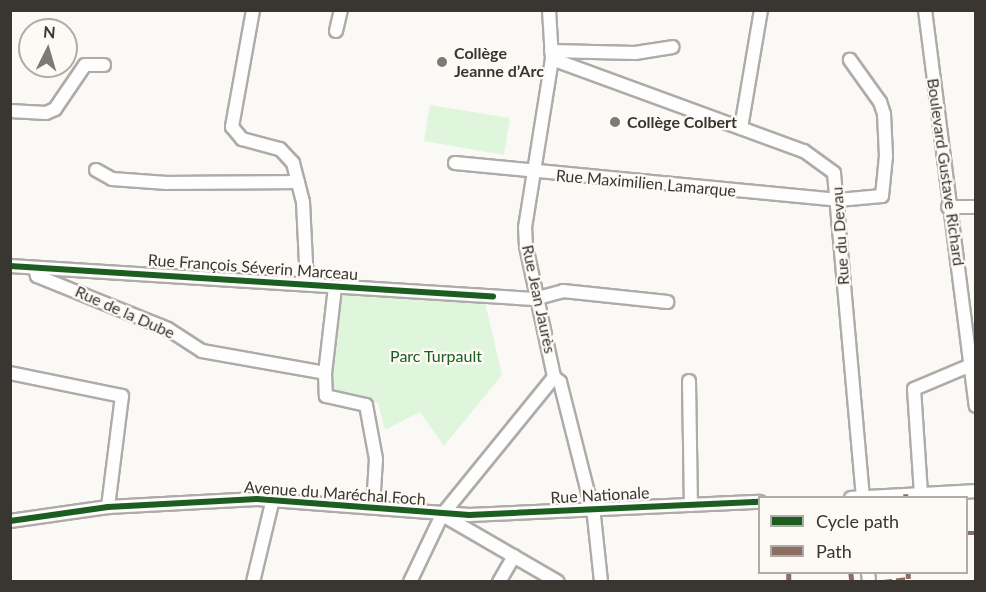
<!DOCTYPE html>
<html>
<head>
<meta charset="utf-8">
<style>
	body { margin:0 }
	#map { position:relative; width:986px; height:592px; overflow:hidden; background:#fbf9f6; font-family:Lato,sans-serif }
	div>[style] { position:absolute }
	.green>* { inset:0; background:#dff6dd }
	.roads { filter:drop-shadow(2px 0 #afaba8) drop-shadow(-2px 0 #afaba8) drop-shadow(0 2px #afaba8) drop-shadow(0 -2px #afaba8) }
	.minor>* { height:12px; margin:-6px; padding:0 6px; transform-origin:6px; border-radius:6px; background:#fefefe }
	.quiet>* { height:4.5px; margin-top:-2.25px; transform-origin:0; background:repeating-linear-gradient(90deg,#8d6e63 0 9px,transparent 0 13.5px) }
	.cycleway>* { height:6px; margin:-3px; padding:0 3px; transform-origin:3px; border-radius:3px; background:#1b5e20 }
	.dots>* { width:16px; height:16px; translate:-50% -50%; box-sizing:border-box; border:3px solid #fdf9f4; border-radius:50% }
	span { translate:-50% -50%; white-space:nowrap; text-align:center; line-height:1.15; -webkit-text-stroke:4.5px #fdf9f4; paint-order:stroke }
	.poi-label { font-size:16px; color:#393530; font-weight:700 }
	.left { translate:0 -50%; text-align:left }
	.street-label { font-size:16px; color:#393530 }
	.park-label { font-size:16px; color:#176020 }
	.frame { position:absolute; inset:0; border:12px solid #393530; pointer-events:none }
	.legend { position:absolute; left:758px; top:496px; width:210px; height:78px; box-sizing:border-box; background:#fdf9f4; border:2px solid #afaba6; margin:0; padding:8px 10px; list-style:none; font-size:18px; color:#393530 }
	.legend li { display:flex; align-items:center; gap:12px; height:30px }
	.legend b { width:30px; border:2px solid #afaba6 }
	.north { position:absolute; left:18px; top:18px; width:60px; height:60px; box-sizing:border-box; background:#fdf9f4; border:2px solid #afaba6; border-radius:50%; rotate:5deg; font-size:16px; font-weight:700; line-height:24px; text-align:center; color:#393530 }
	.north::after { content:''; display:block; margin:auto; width:21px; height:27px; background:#7d7a75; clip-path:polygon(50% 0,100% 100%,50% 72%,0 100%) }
</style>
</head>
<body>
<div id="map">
	<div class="green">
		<i style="clip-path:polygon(430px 105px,510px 118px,504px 155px,424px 141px)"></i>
		<i style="clip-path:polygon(338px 294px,484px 298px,502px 375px,444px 446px,420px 412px,385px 430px,378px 403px,331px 393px,327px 373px)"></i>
	</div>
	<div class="roads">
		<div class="minor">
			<i style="left:253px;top:10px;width:119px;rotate:100.2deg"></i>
			<i style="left:232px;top:127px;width:16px;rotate:50deg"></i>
			<i style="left:242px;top:139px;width:39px;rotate:15deg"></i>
			<i style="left:280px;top:149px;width:19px;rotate:47deg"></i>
			<i style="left:293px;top:163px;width:40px;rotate:75.6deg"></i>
			<i style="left:303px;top:202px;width:82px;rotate:87.2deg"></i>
			<i style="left:549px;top:10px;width:49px;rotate:86.5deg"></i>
			<i style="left:552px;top:59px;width:170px;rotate:99.1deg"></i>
			<i style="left:525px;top:227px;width:19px;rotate:87deg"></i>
			<i style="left:526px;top:246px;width:134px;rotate:77.9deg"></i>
			<i style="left:554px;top:377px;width:8px;rotate:40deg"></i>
			<i style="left:560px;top:382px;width:138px;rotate:75.8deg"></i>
			<i style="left:594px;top:516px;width:66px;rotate:83.9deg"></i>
			<i style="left:925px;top:10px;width:399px;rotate:82.7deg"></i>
			<i style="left:336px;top:31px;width:22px;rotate:-77deg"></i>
			<i style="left:551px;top:51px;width:84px;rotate:1.4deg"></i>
			<i style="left:635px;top:53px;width:38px;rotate:-9deg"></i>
			<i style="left:552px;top:59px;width:268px;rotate:20.1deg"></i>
			<i style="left:804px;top:151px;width:37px;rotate:36deg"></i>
			<i style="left:834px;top:173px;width:326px;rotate:84.9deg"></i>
			<i style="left:10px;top:111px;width:36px;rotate:3deg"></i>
			<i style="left:46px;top:113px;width:10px;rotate:-24deg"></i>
			<i style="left:55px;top:109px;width:53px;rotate:-55.7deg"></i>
			<i style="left:85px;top:65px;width:19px"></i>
			<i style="left:741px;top:128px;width:120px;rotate:-80.4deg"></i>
			<i style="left:455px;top:163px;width:385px;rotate:5.5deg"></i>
			<i style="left:838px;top:200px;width:44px;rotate:-5.2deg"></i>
			<i style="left:882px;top:196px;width:40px;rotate:-84.3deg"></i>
			<i style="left:886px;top:156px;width:42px;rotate:-92.7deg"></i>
			<i style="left:884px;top:114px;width:13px;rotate:-108deg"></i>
			<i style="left:880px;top:102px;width:52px;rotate:-125.5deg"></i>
			<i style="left:96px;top:170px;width:18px;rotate:29deg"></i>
			<i style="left:112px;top:179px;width:55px;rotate:4.2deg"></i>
			<i style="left:167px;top:183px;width:131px;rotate:-0.4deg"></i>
			<i style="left:948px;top:207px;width:28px"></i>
			<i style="left:10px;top:266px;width:525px;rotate:3.6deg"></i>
			<i style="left:534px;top:299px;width:30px;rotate:-15deg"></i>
			<i style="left:563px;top:291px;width:105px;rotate:6deg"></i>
			<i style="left:35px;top:268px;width:8px;rotate:76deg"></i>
			<i style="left:37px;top:276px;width:141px;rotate:22deg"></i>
			<i style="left:168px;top:329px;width:40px;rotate:32.9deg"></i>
			<i style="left:202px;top:351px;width:125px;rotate:10.1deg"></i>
			<i style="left:335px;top:287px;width:87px;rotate:96.6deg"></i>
			<i style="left:325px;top:373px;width:23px;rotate:88deg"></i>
			<i style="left:326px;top:396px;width:41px;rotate:12.7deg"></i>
			<i style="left:366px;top:405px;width:55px;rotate:79.5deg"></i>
			<i style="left:376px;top:459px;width:48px;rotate:93.6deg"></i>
			<i style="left:10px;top:373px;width:114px;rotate:11.6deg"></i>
			<i style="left:122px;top:396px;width:112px;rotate:97.2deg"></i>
			<i style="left:689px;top:381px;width:124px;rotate:89.1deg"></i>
			<i style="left:921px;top:494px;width:105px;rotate:-93.8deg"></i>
			<i style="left:914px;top:389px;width:67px;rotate:-22.8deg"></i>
			<i style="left:851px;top:498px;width:125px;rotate:-3.2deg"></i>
			<i style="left:446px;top:517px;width:129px;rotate:30.1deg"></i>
			<i style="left:10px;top:521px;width:99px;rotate:-8.1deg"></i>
			<i style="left:108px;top:507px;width:149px;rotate:-3.1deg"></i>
			<i style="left:257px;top:499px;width:213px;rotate:4.3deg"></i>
			<i style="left:469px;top:515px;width:291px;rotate:-2.6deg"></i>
			<i style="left:868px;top:572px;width:10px;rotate:84deg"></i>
			<i style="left:253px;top:582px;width:85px;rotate:-76.5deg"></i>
			<i style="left:410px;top:582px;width:74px;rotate:-64.5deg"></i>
			<i style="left:442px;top:515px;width:178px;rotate:-50.9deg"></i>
			<i style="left:499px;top:582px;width:30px;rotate:-60deg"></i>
		</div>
	</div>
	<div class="quiet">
		<i style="left:906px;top:494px;width:4px;rotate:90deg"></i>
		<i style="left:966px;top:533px;width:10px"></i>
		<i style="left:789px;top:572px;width:10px;rotate:90deg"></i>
		<i style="left:851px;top:572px;width:10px;rotate:84deg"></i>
		<i style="left:883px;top:582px;width:25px;rotate:-7deg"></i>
		<i style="left:908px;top:579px;width:7px;rotate:-90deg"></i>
	</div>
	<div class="cycleway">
		<i style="left:10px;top:266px;width:484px;rotate:3.6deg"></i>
		<i style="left:10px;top:521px;width:99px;rotate:-8.1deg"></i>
		<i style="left:108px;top:507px;width:149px;rotate:-3.1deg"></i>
		<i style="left:257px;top:499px;width:213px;rotate:4.3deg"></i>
		<i style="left:469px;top:515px;width:291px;rotate:-2.6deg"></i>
	</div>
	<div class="dots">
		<i style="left:442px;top:62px;background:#7d7a75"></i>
		<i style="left:615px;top:122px;background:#7d7a75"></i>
	</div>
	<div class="poi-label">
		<span class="left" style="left:454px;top:62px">Collège<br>Jeanne d’Arc</span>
		<span class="left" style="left:627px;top:122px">Collège Colbert</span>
	</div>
	<div class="street-label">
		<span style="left:946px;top:172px;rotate:82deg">Boulevard Gustave Richard</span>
		<span style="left:646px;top:183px;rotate:5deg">Rue Maximilien Lamarque</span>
		<span style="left:840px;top:236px;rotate:-94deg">Rue du Devau</span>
		<span style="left:253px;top:267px;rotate:4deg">Rue François Séverin Marceau</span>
		<span style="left:539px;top:299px;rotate:78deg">Rue Jean Jaurès</span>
		<span style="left:125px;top:312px;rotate:24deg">Rue de la Dube</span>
		<span style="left:335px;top:493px;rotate:4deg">Avenue du Maréchal Foch</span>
		<span style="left:600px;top:495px;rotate:-3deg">Rue Nationale</span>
	</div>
	<div class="park-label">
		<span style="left:436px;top:356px">Parc Turpault</span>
	</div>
	<div class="frame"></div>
	<ul class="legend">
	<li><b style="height:8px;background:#1b5e20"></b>Cycle path</li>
	<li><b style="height:8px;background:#8d6e63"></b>Path</li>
	</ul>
	<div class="north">N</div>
</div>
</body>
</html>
